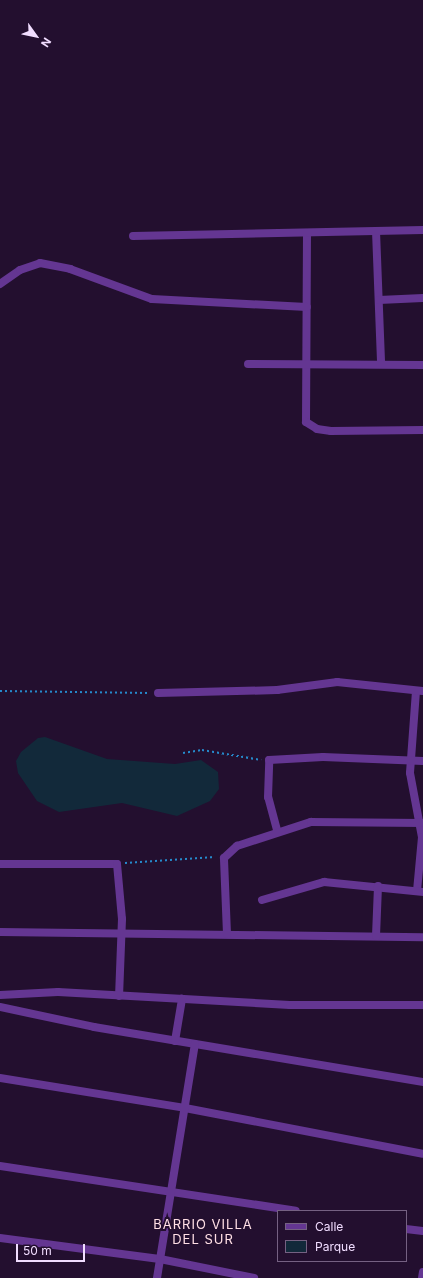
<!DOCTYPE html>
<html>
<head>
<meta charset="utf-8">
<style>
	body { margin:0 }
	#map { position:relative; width:423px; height:1278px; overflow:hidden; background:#230f2f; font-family:Inter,sans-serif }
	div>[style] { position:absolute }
	.green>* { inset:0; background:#12293a }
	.path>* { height:1.5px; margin-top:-0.75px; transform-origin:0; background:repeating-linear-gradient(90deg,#258acc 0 2px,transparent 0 5px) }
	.minor>* { height:8px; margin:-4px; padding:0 4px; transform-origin:4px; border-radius:4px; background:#643692 }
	span { translate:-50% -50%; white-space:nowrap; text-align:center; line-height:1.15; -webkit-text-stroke:4px #230f2f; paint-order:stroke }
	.neighbourhood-label { font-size:13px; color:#ffdfe5; letter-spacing:1px }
	.legend { position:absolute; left:277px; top:1210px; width:130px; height:52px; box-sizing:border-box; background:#230f2f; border:1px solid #756182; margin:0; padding:5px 7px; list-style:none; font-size:12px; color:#f1ddff }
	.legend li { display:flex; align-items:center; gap:8px; height:20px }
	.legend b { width:20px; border:1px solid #756182 }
	.north { position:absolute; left:16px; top:16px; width:40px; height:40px; -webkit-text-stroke:3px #230f2f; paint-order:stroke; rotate:123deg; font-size:11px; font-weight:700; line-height:16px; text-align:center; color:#f1ddff }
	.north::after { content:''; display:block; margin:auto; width:14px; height:18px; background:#f1ddff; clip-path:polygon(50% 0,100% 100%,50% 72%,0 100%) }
	.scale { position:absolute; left:16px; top:1244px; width:69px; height:18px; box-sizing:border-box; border:2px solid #f1ddff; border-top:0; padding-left:5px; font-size:12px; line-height:14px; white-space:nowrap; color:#f1ddff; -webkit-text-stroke:3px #230f2f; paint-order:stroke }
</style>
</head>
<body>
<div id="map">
	<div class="green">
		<i style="clip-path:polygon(45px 737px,107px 759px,175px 764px,201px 760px,218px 772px,219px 789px,210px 801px,177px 816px,122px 803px,59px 812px,37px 801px,18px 773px,16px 761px,21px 752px,38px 738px)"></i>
	</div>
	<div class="path">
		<i style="left:0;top:691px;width:150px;rotate:0.8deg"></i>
		<i style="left:183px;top:753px;width:19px;rotate:-9deg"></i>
		<i style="left:202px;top:750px;width:60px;rotate:9.6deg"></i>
		<i style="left:125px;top:863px;width:90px;rotate:-3.8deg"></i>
	</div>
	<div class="minor">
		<i style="left:376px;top:231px;width:133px;rotate:87.8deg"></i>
		<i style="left:307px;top:233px;width:189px;rotate:90.3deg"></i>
		<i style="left:306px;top:422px;width:13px;rotate:32deg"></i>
		<i style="left:317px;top:429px;width:14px;rotate:8deg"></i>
		<i style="left:331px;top:431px;width:92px;rotate:-0.6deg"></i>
		<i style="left:133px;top:236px;width:290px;rotate:-1.2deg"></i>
		<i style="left:0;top:284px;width:24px;rotate:-35deg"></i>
		<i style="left:20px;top:270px;width:21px;rotate:-19deg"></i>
		<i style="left:40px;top:263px;width:31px;rotate:11deg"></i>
		<i style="left:70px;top:269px;width:87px;rotate:20.1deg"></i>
		<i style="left:152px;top:299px;width:155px;rotate:3deg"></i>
		<i style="left:379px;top:300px;width:44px;rotate:-2.6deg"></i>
		<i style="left:248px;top:364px;width:175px;rotate:0.3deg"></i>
		<i style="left:416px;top:691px;width:82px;rotate:94.2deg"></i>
		<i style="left:410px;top:773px;width:65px;rotate:79.4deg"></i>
		<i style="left:422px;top:837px;width:54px;rotate:95.3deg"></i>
		<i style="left:158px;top:693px;width:119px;rotate:-1.4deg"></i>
		<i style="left:277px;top:690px;width:61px;rotate:-7.6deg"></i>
		<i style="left:337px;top:682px;width:86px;rotate:6deg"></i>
		<i style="left:277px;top:830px;width:34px;rotate:-105deg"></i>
		<i style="left:268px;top:797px;width:37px;rotate:-88deg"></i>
		<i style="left:269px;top:760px;width:54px;rotate:-3.2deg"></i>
		<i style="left:323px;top:757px;width:100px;rotate:2.3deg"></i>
		<i style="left:0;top:864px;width:117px"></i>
		<i style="left:117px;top:864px;width:55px;rotate:84.8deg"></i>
		<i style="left:122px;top:919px;width:77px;rotate:92.2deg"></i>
		<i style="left:262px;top:900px;width:65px;rotate:-16.2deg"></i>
		<i style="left:324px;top:882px;width:100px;rotate:5.8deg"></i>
		<i style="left:0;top:932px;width:423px;rotate:0.7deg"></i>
		<i style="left:227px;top:934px;width:76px;rotate:-92.3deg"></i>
		<i style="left:224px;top:858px;width:18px;rotate:-43deg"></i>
		<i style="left:237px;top:846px;width:78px;rotate:-18deg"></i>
		<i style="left:311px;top:822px;width:112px;rotate:0.5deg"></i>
		<i style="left:376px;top:936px;width:50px;rotate:-87.7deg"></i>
		<i style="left:0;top:995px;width:58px;rotate:-3deg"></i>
		<i style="left:58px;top:992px;width:232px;rotate:3.2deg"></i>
		<i style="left:290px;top:1005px;width:133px"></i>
		<i style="left:0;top:1007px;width:96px;rotate:12deg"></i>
		<i style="left:94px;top:1027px;width:334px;rotate:9.5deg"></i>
		<i style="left:175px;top:1041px;width:43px;rotate:-80.5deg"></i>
		<i style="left:0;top:1078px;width:187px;rotate:9.2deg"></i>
		<i style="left:185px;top:1108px;width:242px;rotate:10.9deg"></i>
		<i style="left:0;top:1166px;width:299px;rotate:8.6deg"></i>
		<i style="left:406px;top:1229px;width:17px;rotate:7deg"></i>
		<i style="left:0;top:1238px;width:161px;rotate:7.5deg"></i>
		<i style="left:160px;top:1259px;width:96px;rotate:11.4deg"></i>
		<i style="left:157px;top:1278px;width:237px;rotate:-80.8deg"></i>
		<i style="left:422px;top:1278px;width:6px;rotate:-81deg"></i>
	</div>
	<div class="neighbourhood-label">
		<span style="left:203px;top:1232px">BARRIO VILLA<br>DEL SUR</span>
	</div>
	<ul class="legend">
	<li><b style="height:5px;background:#643692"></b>Calle</li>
	<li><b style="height:11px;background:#12293a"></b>Parque</li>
	</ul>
	<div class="north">N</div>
	<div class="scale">50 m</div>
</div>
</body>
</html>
